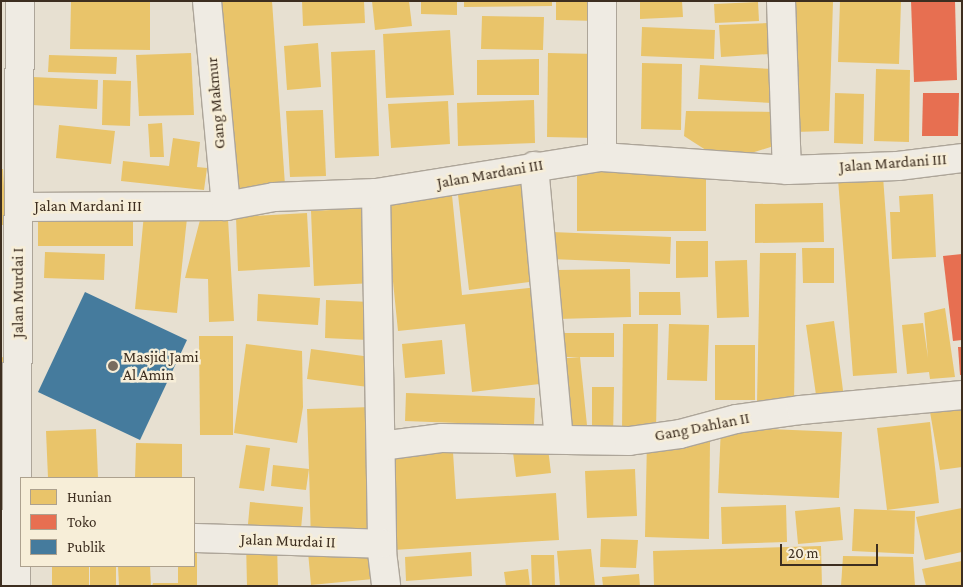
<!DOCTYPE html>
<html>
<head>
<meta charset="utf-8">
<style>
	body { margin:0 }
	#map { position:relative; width:963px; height:587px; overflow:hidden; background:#e7e0d1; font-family:"Crimson Pro",serif }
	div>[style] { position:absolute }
	.homes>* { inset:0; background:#e9c46a }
	.shops>* { inset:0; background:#e76f51 }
	.public>* { inset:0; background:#457b9d }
	.roads { filter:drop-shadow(1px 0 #ada599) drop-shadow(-1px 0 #ada599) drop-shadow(0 1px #ada599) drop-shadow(0 -1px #ada599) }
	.minor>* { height:28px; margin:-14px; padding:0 14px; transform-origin:14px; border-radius:14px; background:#efebe3 }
	.dots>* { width:14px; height:14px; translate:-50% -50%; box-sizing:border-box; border:2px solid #f7eed8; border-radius:50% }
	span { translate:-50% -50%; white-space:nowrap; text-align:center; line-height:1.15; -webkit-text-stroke:5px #f7eed8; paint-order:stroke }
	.street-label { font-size:16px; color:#3d2e20 }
	.poi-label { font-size:16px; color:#3d2e20 }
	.left { translate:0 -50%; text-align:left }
	.frame { position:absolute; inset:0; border:2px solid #3d2e20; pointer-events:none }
	.legend { position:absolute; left:20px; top:477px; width:175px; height:90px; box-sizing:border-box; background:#f7eed8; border:1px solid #ada18e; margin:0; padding:6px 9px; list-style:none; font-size:15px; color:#3d2e20 }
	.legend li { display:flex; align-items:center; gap:10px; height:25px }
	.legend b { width:25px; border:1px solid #ada18e }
	.scale { position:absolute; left:780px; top:544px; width:98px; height:22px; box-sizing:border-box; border:2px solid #3d2e20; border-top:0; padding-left:6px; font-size:15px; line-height:18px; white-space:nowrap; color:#3d2e20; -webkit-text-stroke:4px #f7eed8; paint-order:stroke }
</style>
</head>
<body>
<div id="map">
	<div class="homes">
		<i style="clip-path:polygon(71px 1px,150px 1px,150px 50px,70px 49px)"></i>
		<i style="clip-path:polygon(216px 1px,272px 1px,285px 185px,230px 189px)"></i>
		<i style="clip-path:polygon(302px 1px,364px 1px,365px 23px,303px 26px)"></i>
		<i style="clip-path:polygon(372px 1px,409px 1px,412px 26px,375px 30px)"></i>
		<i style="clip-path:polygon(421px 1px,457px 1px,457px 15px,421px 14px)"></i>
		<i style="clip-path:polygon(464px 1px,552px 1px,552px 6px,464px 7px)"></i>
		<i style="clip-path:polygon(556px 1px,599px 1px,598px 21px,556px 20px)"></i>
		<i style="clip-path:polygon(640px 1px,682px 1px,683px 17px,640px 19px)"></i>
		<i style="clip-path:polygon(786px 1px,833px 1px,829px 131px,794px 132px)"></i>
		<i style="clip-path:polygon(840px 1px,901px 2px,899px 64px,838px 62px)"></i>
		<i style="clip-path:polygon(758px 2px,759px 21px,715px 23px,714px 4px)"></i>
		<i style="clip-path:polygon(482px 16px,544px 17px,543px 50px,481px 49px)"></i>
		<i style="clip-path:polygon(769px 23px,770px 54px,721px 57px,719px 25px)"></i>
		<i style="clip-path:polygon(642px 27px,715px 30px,714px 59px,641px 56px)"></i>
		<i style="clip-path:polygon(450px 30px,454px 95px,386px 98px,383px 34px)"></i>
		<i style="clip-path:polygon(318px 43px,321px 87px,287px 90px,284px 46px)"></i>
		<i style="clip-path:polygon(375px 50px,379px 156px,335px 158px,331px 52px)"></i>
		<i style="clip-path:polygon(191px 53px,194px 115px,139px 116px,136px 55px)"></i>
		<i style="clip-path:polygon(548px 53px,598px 54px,596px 138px,547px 137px)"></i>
		<i style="clip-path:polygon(49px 55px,117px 57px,116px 74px,48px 72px)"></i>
		<i style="clip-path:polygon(539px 59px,539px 95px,477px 95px,477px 60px)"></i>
		<i style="clip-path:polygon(642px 63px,682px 64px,681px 130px,641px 129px)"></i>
		<i style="clip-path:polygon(700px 65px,773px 69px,772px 103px,698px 99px)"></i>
		<i style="clip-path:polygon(876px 69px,910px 70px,909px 142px,874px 141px)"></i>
		<i style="clip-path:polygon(33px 77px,98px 80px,97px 109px,32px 105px)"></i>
		<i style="clip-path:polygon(103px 80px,131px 81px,130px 126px,102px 125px)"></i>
		<i style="clip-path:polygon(835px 93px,864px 94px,863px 144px,834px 143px)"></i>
		<i style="clip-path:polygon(534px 100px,535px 143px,458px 146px,457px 103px)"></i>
		<i style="clip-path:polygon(448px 101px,450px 144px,391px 148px,388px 104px)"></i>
		<i style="clip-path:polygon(323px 110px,326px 176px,290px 177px,286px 111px)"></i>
		<i style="clip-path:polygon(686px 111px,776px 112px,777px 145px,748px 154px,712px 154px,684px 136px)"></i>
		<i style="clip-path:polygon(162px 123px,164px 157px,150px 157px,148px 124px)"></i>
		<i style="clip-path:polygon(59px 125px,115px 131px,111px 164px,56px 158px)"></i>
		<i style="clip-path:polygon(173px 138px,200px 142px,197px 167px,207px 168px,204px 190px,121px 181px,123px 161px,169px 166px)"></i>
		<i style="clip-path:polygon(577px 168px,706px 168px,706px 231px,577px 231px)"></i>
		<i style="clip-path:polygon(1px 169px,3px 169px,6px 225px,1px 225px)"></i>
		<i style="clip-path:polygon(883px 176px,897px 373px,853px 376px,838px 179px)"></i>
		<i style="clip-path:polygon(524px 178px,537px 281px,469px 290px,457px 186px)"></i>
		<i style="clip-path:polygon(933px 194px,936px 257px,892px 259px,890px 212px,900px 212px,899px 196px)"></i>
		<i style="clip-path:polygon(452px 195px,462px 295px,538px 287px,548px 383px,472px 392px,465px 324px,398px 331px,385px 202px)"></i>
		<i style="clip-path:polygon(823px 203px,824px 242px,755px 243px,755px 204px)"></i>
		<i style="clip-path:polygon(371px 208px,374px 283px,314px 286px,311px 211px)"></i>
		<i style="clip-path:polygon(307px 213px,310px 267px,238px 271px,236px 217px)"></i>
		<i style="clip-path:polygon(144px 214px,187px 218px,177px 313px,135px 309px)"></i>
		<i style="clip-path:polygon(38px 219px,133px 220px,133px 246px,38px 246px)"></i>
		<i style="clip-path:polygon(228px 219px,234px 321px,209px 322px,208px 279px,185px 278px,200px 220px)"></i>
		<i style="clip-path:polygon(552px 232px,671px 237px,670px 264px,551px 259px)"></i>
		<i style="clip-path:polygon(676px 241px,708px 241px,708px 277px,676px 278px)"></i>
		<i style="clip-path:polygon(802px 248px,834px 248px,834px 283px,803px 283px)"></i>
		<i style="clip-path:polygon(45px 252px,105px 254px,104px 280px,44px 278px)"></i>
		<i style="clip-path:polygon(760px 253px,796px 253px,794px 404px,757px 403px)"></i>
		<i style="clip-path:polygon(747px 260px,749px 317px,717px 318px,715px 261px)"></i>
		<i style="clip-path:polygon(630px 269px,631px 317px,557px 319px,556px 270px)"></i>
		<i style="clip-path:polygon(639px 292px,680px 292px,681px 315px,639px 315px)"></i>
		<i style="clip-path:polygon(258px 294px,320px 298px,318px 325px,257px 321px)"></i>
		<i style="clip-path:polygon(326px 300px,370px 302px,368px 340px,325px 338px)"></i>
		<i style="clip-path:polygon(945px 308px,955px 377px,930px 379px,929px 372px,907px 374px,902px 325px,923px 323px,928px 358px,924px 313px)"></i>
		<i style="clip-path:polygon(834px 321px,844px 398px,817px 402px,806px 325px)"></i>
		<i style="clip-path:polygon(623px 324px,658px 324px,656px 431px,622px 430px)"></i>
		<i style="clip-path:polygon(669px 324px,709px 325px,707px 381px,667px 380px)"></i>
		<i style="clip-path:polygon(563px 333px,614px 333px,614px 357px,563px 357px)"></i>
		<i style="clip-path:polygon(199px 336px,233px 336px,233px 435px,200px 435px)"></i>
		<i style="clip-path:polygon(442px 340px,445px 374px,405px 378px,402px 344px)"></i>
		<i style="clip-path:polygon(246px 344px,302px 351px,303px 407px,297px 443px,234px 433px)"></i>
		<i style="clip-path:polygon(715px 345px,755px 345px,755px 400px,715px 400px)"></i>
		<i style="clip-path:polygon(311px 349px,371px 357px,368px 387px,307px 379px)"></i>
		<i style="clip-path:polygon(1px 357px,7px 358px,2px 382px,1px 382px)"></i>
		<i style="clip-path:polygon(580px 357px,588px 435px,564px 438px,556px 359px)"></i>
		<i style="clip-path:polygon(592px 387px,614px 387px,613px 436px,592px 436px)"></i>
		<i style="clip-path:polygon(406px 393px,535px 398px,534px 426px,405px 421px)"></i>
		<i style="clip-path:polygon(372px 407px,376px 538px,311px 541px,309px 469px,306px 490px,271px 486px,273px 465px,309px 469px,307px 409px)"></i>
		<i style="clip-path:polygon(962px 407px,962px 467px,940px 470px,930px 412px)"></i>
		<i style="clip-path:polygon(930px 422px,939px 503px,887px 510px,877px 428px)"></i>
		<i style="clip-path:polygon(721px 427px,842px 432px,839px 498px,718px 493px)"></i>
		<i style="clip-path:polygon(96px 429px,98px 478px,48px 478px,46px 431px)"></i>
		<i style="clip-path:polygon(1px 433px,5px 469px,1px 469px)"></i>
		<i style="clip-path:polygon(547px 440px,551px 473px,516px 477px,512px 444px)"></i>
		<i style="clip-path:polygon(647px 440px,710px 441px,709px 539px,645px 537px)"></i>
		<i style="clip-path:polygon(136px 443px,182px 444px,182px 478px,135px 478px)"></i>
		<i style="clip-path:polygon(246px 445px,270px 448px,264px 491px,239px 488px)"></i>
		<i style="clip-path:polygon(453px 452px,456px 499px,556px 493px,559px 540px,393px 550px,387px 456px)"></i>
		<i style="clip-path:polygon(635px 469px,637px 516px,587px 518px,585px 471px)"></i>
		<i style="clip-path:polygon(250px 502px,303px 507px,300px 540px,247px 535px)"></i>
		<i style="clip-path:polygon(786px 505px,787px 542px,722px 544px,721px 507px)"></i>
		<i style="clip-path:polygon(840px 507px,843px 540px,798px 544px,795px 511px)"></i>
		<i style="clip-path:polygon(962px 508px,962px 552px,925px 560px,916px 517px)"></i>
		<i style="clip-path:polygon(854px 509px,915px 511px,914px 554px,852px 551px)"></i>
		<i style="clip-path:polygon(601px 539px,638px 540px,636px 568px,600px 567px)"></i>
		<i style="clip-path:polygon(277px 541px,278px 586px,247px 586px,246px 542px)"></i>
		<i style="clip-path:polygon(369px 546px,373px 579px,311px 585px,308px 552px)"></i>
		<i style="clip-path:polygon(821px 546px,822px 586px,654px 586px,653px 551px)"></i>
		<i style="clip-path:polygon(591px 549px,595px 586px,560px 586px,557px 551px)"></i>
		<i style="clip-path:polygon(194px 550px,197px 550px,197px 586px,152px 586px,153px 583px,178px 583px,178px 566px,194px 566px)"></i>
		<i style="clip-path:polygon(471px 552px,472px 576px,406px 581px,405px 557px)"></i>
		<i style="clip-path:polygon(531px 555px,554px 555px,555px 586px,532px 586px)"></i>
		<i style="clip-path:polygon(843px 556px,913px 557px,915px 586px,841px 586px)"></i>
		<i style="clip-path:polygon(962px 561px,962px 586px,926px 586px,922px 569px)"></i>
		<i style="clip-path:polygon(52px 566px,89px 566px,89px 586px,52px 586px)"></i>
		<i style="clip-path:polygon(90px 566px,116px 566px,116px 586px,90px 586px)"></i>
		<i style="clip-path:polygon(118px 566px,150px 566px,151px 586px,119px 586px)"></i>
		<i style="clip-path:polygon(528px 569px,530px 586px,506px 586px,504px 572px)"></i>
		<i style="clip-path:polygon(639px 574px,640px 586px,603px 586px,602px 577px)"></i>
	</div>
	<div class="shops">
		<i style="clip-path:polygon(911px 1px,955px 1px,957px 80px,914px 82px)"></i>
		<i style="clip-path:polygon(923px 93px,959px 93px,958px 136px,922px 136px)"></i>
		<i style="clip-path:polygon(962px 254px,962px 340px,953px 341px,943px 256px)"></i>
		<i style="clip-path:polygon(958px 347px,962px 347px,962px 375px,960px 375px)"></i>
	</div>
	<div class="public">
		<i style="clip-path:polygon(85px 292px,187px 340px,140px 440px,38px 392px)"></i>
	</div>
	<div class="roads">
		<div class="minor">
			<i style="left:207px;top:1px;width:206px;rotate:84.7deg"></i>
			<i style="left:781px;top:1px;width:169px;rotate:88deg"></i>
			<i style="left:602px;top:157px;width:156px;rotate:-90deg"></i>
			<i style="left:534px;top:166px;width:274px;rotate:84.8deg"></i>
			<i style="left:376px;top:193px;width:359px;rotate:89deg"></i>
			<i style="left:382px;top:552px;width:34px;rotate:83deg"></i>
			<i style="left:19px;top:207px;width:207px;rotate:-0.3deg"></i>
			<i style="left:226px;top:206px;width:49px;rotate:-10.6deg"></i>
			<i style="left:274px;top:197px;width:102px;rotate:-2.2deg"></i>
			<i style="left:376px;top:193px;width:229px;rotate:-9.1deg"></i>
			<i style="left:602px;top:157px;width:185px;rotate:4deg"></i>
			<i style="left:787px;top:170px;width:111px;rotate:-2.1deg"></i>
			<i style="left:898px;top:166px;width:64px;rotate:-7.1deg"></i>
			<i style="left:381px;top:446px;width:62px;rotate:-7.5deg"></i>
			<i style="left:442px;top:438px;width:187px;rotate:0.9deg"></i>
			<i style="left:629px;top:441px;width:51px;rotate:-7.8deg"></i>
			<i style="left:680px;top:434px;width:58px;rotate:-15deg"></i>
			<i style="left:736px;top:419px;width:66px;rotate:-7.9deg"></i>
			<i style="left:801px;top:410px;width:162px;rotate:-5.3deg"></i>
			<i style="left:194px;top:538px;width:188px;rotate:1.8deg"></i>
			<i style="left:16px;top:586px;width:585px;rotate:-89.61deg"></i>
		</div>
	</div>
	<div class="dots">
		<i style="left:113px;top:366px;background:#786c5e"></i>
	</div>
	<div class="street-label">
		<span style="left:216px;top:103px;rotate:-95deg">Gang Makmur</span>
		<span style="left:893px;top:163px;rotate:-4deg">Jalan Mardani III</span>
		<span style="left:490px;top:174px;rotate:-10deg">Jalan Mardani III</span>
		<span style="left:88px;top:206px">Jalan Mardani III</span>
		<span style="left:18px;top:293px;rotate:-90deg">Jalan Murdai I</span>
		<span style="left:702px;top:427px;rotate:-11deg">Gang Dahlan II</span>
		<span style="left:288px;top:541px;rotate:2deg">Jalan Murdai II</span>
	</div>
	<div class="poi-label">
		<span class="left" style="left:123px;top:366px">Masjid Jami<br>Al Amin</span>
	</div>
	<div class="frame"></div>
	<ul class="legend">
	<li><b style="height:14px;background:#e9c46a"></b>Hunian</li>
	<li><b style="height:14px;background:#e76f51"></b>Toko</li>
	<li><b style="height:14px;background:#457b9d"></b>Publik</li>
	</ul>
	<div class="scale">20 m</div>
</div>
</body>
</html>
